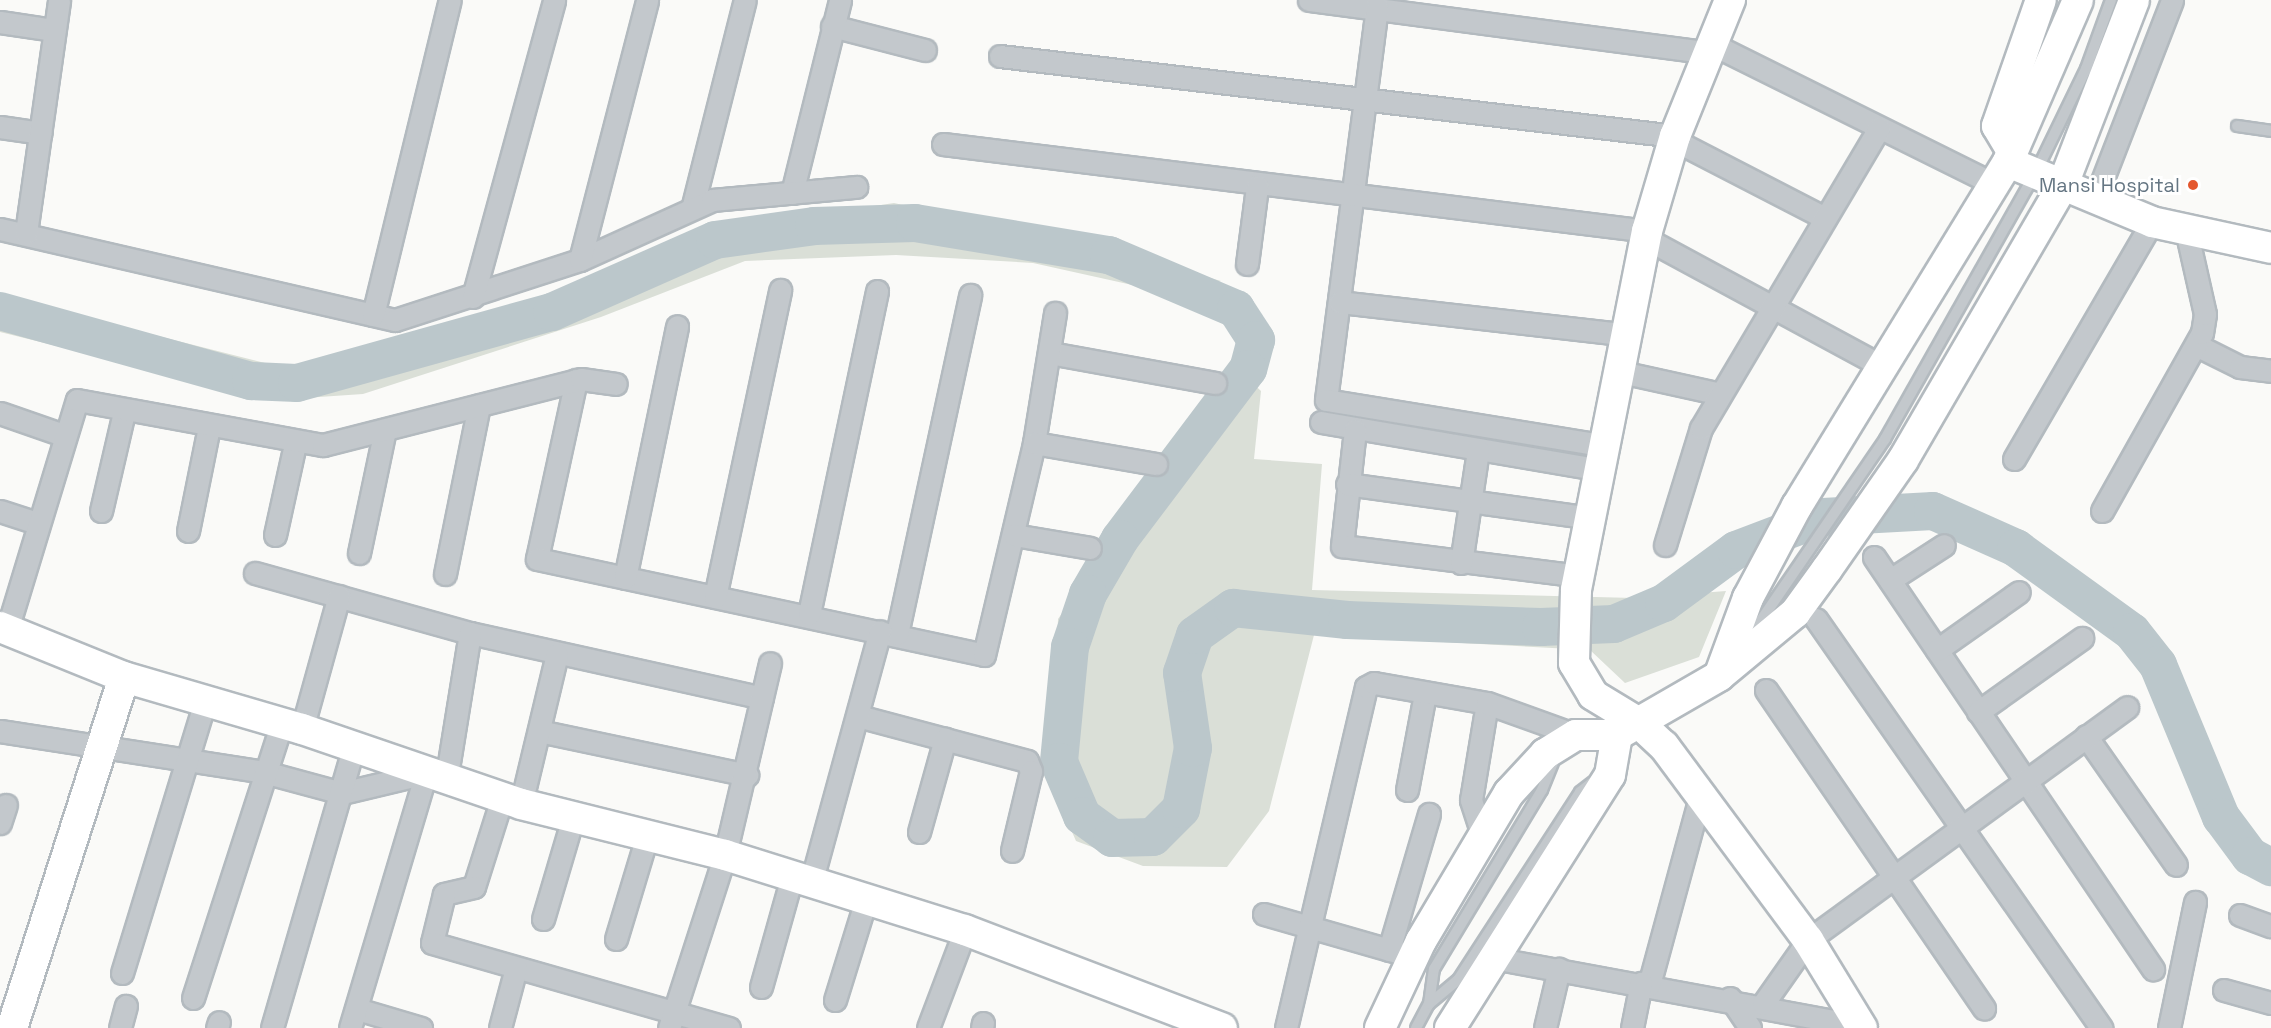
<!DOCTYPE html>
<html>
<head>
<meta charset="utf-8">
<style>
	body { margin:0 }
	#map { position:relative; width:2271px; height:1028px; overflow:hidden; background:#fafaf8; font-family:"Space Grotesk",sans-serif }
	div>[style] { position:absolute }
	.green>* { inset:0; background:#dadfd7 }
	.river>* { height:38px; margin:-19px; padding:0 19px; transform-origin:19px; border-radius:19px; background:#bbc7cb }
	.roads { filter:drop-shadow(2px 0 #b3babf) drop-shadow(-2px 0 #b3babf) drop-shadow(0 2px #b3babf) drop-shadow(0 -2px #b3babf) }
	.lane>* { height:10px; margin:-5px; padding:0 5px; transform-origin:5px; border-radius:5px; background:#c3c8cc }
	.street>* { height:21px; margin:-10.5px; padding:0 10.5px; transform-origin:10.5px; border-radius:10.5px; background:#c3c8cc }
	.secondary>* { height:30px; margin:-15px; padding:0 15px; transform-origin:15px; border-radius:15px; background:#fff }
	.dots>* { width:16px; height:16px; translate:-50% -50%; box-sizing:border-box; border:3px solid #fff; border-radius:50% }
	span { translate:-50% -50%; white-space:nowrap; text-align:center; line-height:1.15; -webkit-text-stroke:6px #fff; paint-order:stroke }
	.poi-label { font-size:20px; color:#657683 }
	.right { translate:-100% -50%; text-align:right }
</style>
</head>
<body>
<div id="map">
	<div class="green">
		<i style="clip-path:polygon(894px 203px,1130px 255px,1221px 281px,1182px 296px,1033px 263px,896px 255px,745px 261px,601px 317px,363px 394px,275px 400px,0 332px,0 296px,297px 371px,485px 317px,732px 228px)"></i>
		<i style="clip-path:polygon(1235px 366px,1261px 391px,1254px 459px,1322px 464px,1312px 590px,1635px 598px,1726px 591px,1699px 657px,1625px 683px,1590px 650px,1314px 635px,1269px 811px,1227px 867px,1143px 866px,1076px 841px,1052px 786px,1058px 619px)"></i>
	</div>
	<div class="river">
		<i style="left:0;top:311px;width:261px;rotate:15.6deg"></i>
		<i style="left:251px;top:381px;width:46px;rotate:2.5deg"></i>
		<i style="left:297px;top:383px;width:265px;rotate:-15.6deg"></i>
		<i style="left:552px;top:312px;width:178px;rotate:-23.8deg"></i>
		<i style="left:715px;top:240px;width:100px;rotate:-8deg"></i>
		<i style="left:814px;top:226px;width:101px;rotate:-1.7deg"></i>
		<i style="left:915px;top:223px;width:197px;rotate:9.4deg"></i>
		<i style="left:1109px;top:255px;width:138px;rotate:23deg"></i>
		<i style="left:1236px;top:309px;width:37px;rotate:57deg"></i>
		<i style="left:1256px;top:340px;width:30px;rotate:105deg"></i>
		<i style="left:1248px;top:369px;width:213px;rotate:127deg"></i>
		<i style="left:1120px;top:539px;width:64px;rotate:120.2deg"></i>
		<i style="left:1088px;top:594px;width:56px;rotate:108.8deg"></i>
		<i style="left:1070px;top:647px;width:116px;rotate:95.5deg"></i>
		<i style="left:1059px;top:762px;width:59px;rotate:66.9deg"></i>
		<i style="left:1082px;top:816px;width:37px;rotate:36deg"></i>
		<i style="left:1112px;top:838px;width:41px;rotate:-1.4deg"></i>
		<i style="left:1153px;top:837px;width:40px;rotate:-45deg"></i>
		<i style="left:1181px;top:809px;width:62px;rotate:-78.9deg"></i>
		<i style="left:1193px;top:748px;width:76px;rotate:-98.3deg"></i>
		<i style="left:1182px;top:673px;width:40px;rotate:-71.1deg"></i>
		<i style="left:1195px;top:635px;width:47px;rotate:-35.4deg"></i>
		<i style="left:1233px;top:608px;width:115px;rotate:6deg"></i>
		<i style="left:1347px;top:620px;width:194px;rotate:2.1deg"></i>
		<i style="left:1541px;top:627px;width:73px;rotate:-2.4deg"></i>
		<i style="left:1614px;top:624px;width:54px;rotate:-22.8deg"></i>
		<i style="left:1664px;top:603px;width:89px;rotate:-36.4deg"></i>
		<i style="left:1736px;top:550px;width:93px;rotate:-20.8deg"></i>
		<i style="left:1823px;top:517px;width:110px;rotate:-3.1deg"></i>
		<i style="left:1933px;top:511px;width:91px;rotate:24deg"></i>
		<i style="left:2016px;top:548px;width:143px;rotate:35.9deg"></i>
		<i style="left:2132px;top:632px;width:42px;rotate:51.8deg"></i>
		<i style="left:2158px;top:665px;width:165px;rotate:67.5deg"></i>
		<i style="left:2221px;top:817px;width:49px;rotate:53.4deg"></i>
		<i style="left:2250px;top:856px;width:24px;rotate:28deg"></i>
	</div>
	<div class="roads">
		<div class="lane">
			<i style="left:2237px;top:126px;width:34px;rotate:8deg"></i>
			<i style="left:1753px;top:632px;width:234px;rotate:-55.6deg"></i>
			<i style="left:1885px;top:439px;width:305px;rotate:-60.5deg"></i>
			<i style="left:2035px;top:174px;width:117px;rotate:-64.1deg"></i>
			<i style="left:2086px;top:69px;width:73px;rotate:-70.1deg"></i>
			<i style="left:1429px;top:1004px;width:38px;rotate:-40deg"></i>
			<i style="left:1458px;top:980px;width:224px;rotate:-57deg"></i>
			<i style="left:1580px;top:792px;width:16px;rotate:-38deg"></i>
			<i style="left:1416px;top:1028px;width:27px;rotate:-62deg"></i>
			<i style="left:1429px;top:1004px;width:35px;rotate:-82deg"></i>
			<i style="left:1434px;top:969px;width:209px;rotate:-58.9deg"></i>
			<i style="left:1542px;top:790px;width:37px;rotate:-68deg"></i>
		</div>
		<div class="street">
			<i style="left:1309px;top:0;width:403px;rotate:7.5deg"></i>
			<i style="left:1377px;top:7px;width:396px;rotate:97.4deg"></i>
			<i style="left:1326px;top:400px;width:284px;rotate:9.3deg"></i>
			<i style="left:0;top:22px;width:55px;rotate:8.4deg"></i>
			<i style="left:832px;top:26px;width:96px;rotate:14.5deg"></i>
			<i style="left:1712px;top:44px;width:315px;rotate:26.4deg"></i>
			<i style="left:1000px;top:56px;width:680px;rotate:6.76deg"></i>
			<i style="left:0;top:127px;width:41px;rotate:8.3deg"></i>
			<i style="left:1674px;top:140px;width:170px;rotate:27.3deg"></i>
			<i style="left:943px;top:144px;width:709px;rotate:7.04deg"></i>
			<i style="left:792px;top:193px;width:199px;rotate:-76deg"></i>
			<i style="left:2095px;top:199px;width:213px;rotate:-68.8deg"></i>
			<i style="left:693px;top:205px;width:211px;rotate:-75.8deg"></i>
			<i style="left:0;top:229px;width:405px;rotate:13deg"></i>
			<i style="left:395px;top:320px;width:194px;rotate:-18deg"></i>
			<i style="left:580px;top:260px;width:145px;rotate:-24.4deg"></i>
			<i style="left:712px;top:200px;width:145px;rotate:-5.2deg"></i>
			<i style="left:26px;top:233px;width:235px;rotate:-81.9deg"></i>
			<i style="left:1645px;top:238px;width:269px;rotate:28.4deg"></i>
			<i style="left:580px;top:260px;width:268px;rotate:-75.5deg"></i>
			<i style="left:1247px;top:264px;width:78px;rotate:-82.6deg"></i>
			<i style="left:473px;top:297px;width:308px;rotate:-74.7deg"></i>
			<i style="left:1340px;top:302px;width:290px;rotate:6.5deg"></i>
			<i style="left:373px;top:315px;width:324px;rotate:-76.3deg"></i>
			<i style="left:2196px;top:345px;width:49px;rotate:26.6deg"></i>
			<i style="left:2240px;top:367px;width:31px;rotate:7deg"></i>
			<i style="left:1050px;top:353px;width:168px;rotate:10.3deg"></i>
			<i style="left:1621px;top:372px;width:101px;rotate:12.5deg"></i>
			<i style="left:576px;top:380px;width:183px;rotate:102.3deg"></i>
			<i style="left:537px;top:559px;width:457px;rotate:12.1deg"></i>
			<i style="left:984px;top:655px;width:218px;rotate:-76.7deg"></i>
			<i style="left:1034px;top:443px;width:132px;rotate:-80.8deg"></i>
			<i style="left:0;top:413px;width:67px;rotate:19.2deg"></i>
			<i style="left:1321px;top:422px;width:284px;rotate:9.7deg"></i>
			<i style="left:1355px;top:430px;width:117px;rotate:96.4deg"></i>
			<i style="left:1342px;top:546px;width:239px;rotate:7.2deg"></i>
			<i style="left:1034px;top:443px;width:124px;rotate:9.8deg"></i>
			<i style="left:2014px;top:459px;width:274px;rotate:-59.8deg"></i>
			<i style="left:1347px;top:484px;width:246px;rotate:7.9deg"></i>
			<i style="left:0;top:511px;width:38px;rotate:18deg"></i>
			<i style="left:101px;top:511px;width:102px;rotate:-76.9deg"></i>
			<i style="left:2102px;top:511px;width:204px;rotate:-60.7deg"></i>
			<i style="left:2202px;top:333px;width:19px;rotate:-81deg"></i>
			<i style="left:2205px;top:314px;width:86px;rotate:-102.7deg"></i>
			<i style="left:188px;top:531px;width:106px;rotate:-78.6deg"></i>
			<i style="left:275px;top:535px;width:93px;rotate:-77.6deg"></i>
			<i style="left:1014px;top:535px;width:77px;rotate:9.7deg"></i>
			<i style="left:1665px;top:545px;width:122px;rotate:-72.9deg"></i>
			<i style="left:1701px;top:428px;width:349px;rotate:-59.3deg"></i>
			<i style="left:359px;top:553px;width:126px;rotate:-78.1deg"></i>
			<i style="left:1874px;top:557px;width:498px;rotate:55.9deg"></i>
			<i style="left:1461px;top:563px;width:114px;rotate:-81.4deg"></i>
			<i style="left:255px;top:573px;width:223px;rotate:15.6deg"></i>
			<i style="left:470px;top:633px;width:299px;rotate:12.5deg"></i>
			<i style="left:445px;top:574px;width:172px;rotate:-78.6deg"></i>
			<i style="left:625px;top:578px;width:257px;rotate:-78.3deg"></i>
			<i style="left:1890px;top:580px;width:64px;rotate:-32.9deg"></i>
			<i style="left:715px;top:597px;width:314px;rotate:-78deg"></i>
			<i style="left:809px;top:614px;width:330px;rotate:-78.1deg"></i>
			<i style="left:1816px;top:619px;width:499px;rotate:55.1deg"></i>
			<i style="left:7px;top:630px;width:240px;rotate:-73.1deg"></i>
			<i style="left:77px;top:400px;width:250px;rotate:10.4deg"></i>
			<i style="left:323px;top:445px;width:266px;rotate:-14.3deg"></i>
			<i style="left:581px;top:379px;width:35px;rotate:8deg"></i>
			<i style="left:897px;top:634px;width:347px;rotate:-77.8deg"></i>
			<i style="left:1937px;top:650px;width:100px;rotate:-35.3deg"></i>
			<i style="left:1766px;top:690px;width:386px;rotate:55.6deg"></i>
			<i style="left:1978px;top:712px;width:128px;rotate:-35.4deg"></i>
			<i style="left:858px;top:716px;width:175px;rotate:14.9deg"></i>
			<i style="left:1027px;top:761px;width:11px;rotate:68deg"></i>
			<i style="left:1031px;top:771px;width:82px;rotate:103.4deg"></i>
			<i style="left:302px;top:729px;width:138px;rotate:-74.5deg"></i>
			<i style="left:0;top:731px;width:267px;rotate:8.8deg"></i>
			<i style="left:264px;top:772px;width:81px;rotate:15.1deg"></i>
			<i style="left:342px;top:793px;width:86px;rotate:-13.4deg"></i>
			<i style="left:539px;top:731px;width:213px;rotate:11.9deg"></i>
			<i style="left:2086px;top:736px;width:157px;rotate:55.1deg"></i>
			<i style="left:446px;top:781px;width:150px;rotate:-80.8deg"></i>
			<i style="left:1407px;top:790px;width:98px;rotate:-79.4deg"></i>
			<i style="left:502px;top:798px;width:93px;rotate:107.5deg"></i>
			<i style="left:474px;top:887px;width:31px;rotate:167deg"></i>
			<i style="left:444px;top:894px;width:50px;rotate:103.8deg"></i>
			<i style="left:432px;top:943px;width:309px;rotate:16deg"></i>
			<i style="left:521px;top:804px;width:154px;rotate:-76.5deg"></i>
			<i style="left:0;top:823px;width:19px;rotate:-72deg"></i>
			<i style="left:919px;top:832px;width:97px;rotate:-74.4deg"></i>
			<i style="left:1483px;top:837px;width:39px;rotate:-108deg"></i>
			<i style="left:1471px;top:800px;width:98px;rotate:-80.6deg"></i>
			<i style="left:811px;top:883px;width:261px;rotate:-74.7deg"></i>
			<i style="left:1264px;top:914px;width:156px;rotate:16deg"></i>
			<i style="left:2240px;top:915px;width:33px;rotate:20deg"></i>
			<i style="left:543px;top:919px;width:105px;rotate:-73.5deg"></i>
			<i style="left:616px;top:939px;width:108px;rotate:-73.2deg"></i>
			<i style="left:1389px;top:950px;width:142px;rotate:-73.6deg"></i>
			<i style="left:1493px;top:958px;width:374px;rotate:10.5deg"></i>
			<i style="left:122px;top:973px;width:283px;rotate:-73deg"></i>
			<i style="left:1649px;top:985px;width:195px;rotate:-74.8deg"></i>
			<i style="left:761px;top:987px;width:114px;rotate:-74.3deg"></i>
			<i style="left:2224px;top:990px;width:49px;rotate:15.5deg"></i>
			<i style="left:193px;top:998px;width:287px;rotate:-72.1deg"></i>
			<i style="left:1730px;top:998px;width:36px;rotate:56deg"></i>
			<i style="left:835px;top:1000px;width:105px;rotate:-72.8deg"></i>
			<i style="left:1763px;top:1004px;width:78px;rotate:-54.9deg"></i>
			<i style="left:1808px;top:940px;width:395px;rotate:-36.1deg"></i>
			<i style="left:357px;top:1009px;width:67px;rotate:16.5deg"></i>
			<i style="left:120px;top:1028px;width:23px;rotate:-75deg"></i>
			<i style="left:217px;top:1028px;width:6px;rotate:-72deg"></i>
			<i style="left:272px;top:1028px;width:291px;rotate:-73.8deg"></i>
			<i style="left:350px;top:1028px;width:266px;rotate:-73.4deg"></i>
			<i style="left:500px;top:1028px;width:62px;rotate:-75.1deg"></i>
			<i style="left:669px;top:1028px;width:182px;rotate:-72.1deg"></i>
			<i style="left:725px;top:855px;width:197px;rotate:-76.8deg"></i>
			<i style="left:928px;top:1028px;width:105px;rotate:-69.3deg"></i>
			<i style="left:982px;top:1028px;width:5px;rotate:-79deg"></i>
			<i style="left:1286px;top:1028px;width:350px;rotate:-76.8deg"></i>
			<i style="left:1366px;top:687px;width:9px;rotate:-27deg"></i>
			<i style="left:1374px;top:683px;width:115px;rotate:10deg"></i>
			<i style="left:1487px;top:703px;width:95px;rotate:19.8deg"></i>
			<i style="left:1545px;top:1028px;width:61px;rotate:-76.7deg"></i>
			<i style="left:1632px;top:1028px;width:46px;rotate:-78.7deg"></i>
			<i style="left:2169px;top:1028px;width:129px;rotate:-78.3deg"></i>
		</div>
		<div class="secondary">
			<i style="left:1730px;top:0;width:147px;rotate:112deg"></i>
			<i style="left:1675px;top:136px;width:99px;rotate:106.4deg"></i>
			<i style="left:1647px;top:231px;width:366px;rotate:101.2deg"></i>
			<i style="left:1576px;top:590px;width:73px;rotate:91.6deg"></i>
			<i style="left:1574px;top:663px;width:37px;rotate:59deg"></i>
			<i style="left:1593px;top:695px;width:54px;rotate:31.3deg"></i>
			<i style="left:1639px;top:723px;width:34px;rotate:43deg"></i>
			<i style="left:1664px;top:746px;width:242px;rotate:53.4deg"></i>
			<i style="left:1808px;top:940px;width:103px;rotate:58.5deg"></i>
			<i style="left:2012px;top:151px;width:29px;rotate:-121deg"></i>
			<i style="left:1997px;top:126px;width:133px;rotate:-70.8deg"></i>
			<i style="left:2008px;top:162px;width:156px;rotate:22.6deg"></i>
			<i style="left:2152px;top:222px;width:122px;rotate:12.3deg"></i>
			<i style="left:0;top:627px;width:134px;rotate:22deg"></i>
			<i style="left:124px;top:677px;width:185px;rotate:16.3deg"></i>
			<i style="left:302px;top:729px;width:231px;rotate:18.9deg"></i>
			<i style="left:521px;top:804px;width:210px;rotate:14deg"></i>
			<i style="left:725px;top:855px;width:251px;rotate:17.4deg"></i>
			<i style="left:965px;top:930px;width:275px;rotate:20.9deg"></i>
			<i style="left:1720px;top:674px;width:81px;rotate:-69.8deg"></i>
			<i style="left:1748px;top:598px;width:104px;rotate:-62deg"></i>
			<i style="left:1797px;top:506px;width:404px;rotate:-58.5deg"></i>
			<i style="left:2008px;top:162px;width:176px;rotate:-66.6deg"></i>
			<i style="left:12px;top:1028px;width:368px;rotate:-72.3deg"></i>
			<i style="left:1380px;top:1028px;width:96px;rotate:-64.8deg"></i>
			<i style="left:1421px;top:941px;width:172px;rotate:-59.3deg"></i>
			<i style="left:1509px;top:793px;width:53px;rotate:-47.3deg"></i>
			<i style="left:1545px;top:754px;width:36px;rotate:-32deg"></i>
			<i style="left:1576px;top:735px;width:41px"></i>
			<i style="left:1617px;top:735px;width:118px;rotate:-30deg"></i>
			<i style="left:1719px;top:676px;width:99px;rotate:-39.7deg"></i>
			<i style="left:1795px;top:613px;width:54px;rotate:-54deg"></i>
			<i style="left:1827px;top:569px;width:133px;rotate:-55.1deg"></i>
			<i style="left:1903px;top:460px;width:316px;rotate:-59.8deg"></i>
			<i style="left:2062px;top:187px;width:200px;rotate:-68.9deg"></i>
			<i style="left:1450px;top:1028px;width:299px;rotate:-57.7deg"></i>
			<i style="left:1610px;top:775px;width:41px;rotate:-80.1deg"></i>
		</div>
	</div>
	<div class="dots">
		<i style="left:2193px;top:185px;background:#e4572e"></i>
	</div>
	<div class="poi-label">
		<span class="right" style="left:2180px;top:185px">Mansi Hospital</span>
	</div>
</div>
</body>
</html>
